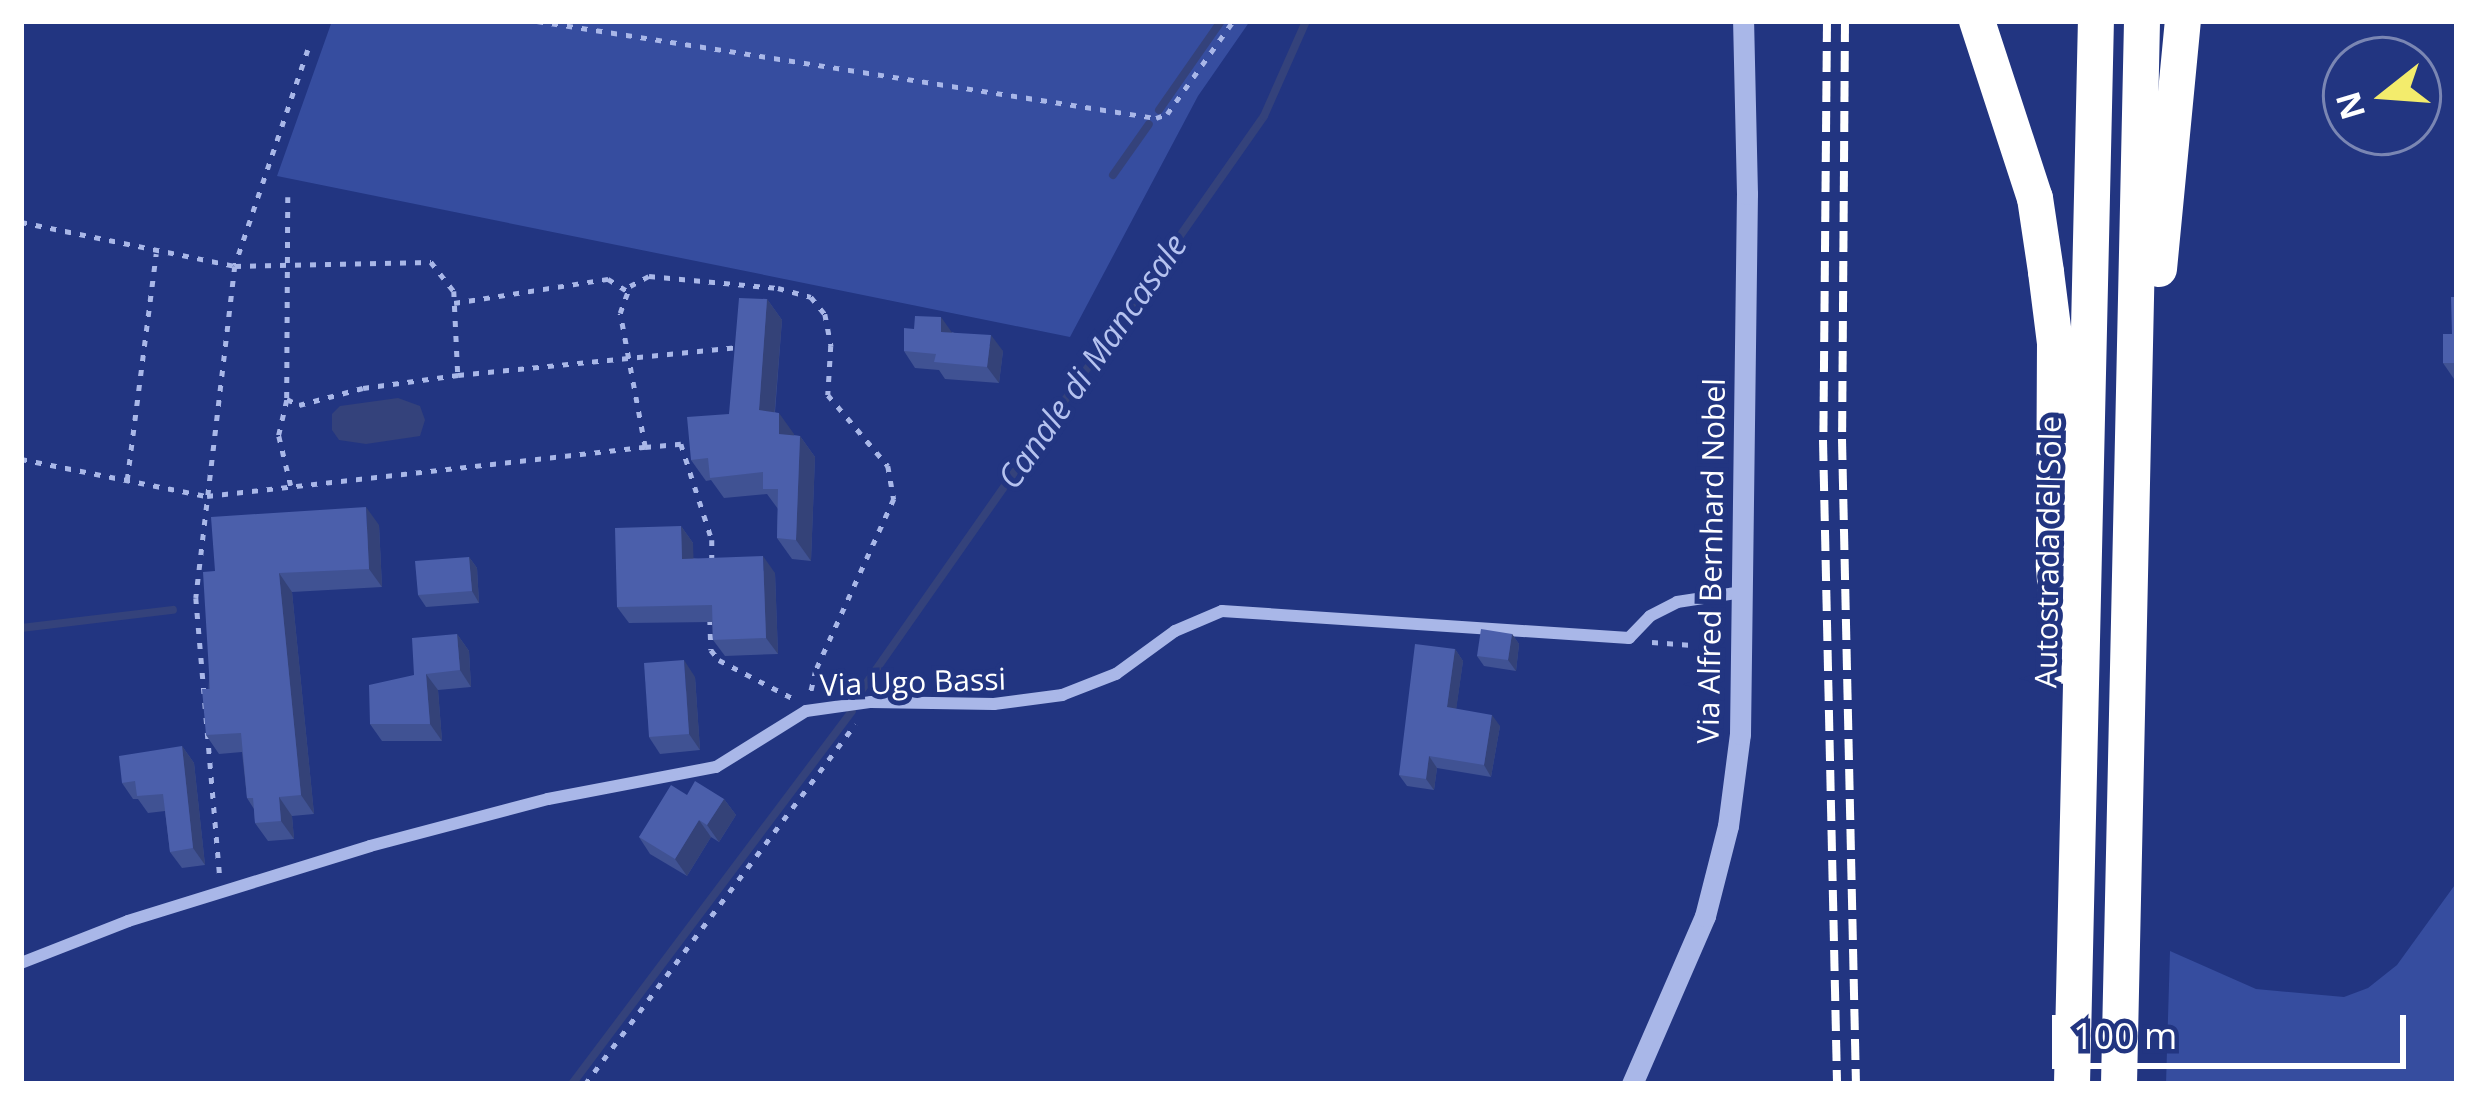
<!DOCTYPE html>
<html>
<head>
<meta charset="utf-8">
<style>
	body { margin:0 }
	#map { position:relative; width:2478px; height:1105px; overflow:hidden; background:#223581; font-family:"Open Sans",sans-serif }
	div>[style] { position:absolute }
	.green>* { inset:0; background:#364d9f }
	.water>* { inset:0; background:#34427b }
	.stream>* { height:8px; margin:-4px; padding:0 4px; transform-origin:4px; border-radius:4px; background:#34427b }
	.path>* { height:4.5px; margin-top:-2.25px; transform-origin:0; background:repeating-linear-gradient(90deg,#a9b7e8 0 6px,transparent 0 15px) }
	.minor>* { height:12px; margin:-6px; padding:0 6px; transform-origin:6px; border-radius:6px; background:#a9b7e8 }
	.tertiary>* { height:21px; margin:-10.5px; padding:0 10.5px; transform-origin:10.5px; border-radius:10.5px; background:#a9b7e8 }
	.motorway>* { height:36px; margin:-18px; padding:0 18px; transform-origin:18px; border-radius:18px; background:#fff }
	.rail>* { height:8px; margin-top:-4px; transform-origin:0; background:repeating-linear-gradient(90deg,#fff 0 21px,transparent 0 30px) }
	.wall>* { inset:0; background:#405293 }
	.shaded-wall>* { inset:0; background:#344278 }
	.building>* { inset:0; background:#4b5fab }
	span { translate:-50% -50%; white-space:nowrap; text-align:center; line-height:1.15; -webkit-text-stroke:10px #223581; paint-order:stroke }
	.street-label { font-size:30px; color:#fff }
	.water-label { font-size:33px; color:#b5c2ef; font-style:italic }
	.frame { position:absolute; inset:0; border:24px solid #fff; pointer-events:none }
	.north { position:absolute; left:2322px; top:36px; width:120px; height:120px; box-sizing:border-box; background:#223581; border:3px solid #7a86b3; border-radius:50%; rotate:253deg; font-size:33px; font-weight:700; line-height:48px; text-align:center; color:#fff }
	.north::after { content:''; display:block; margin:auto; width:42px; height:54px; background:#f3ec6c; clip-path:polygon(50% 0,100% 100%,50% 72%,0 100%) }
	.scale { position:absolute; left:2052px; top:1015px; width:354px; height:54px; box-sizing:border-box; border:6px solid #fff; border-top:0; padding-left:15px; font-size:36px; line-height:42px; white-space:nowrap; color:#fff; -webkit-text-stroke:9px #223581; paint-order:stroke }
</style>
</head>
<body>
<div id="map">
	<div class="green">
		<i style="clip-path:polygon(332px 21px,1250px 21px,1198px 96px,1070px 337px,277px 176px)"></i>
		<i style="clip-path:polygon(2457px 882px,2457px 1084px,2166px 1084px,2170px 951px,2256px 989px,2344px 997px,2368px 988px,2397px 965px)"></i>
	</div>
	<div class="water">
		<i style="clip-path:polygon(398px 398px,420px 406px,425px 420px,420px 436px,366px 444px,339px 440px,332px 430px,332px 414px,340px 406px)"></i>
	</div>
	<div class="stream">
		<i style="left:1159px;top:110px;width:108px;rotate:-55.1deg"></i>
		<i style="left:1113px;top:175px;width:62px;rotate:-54.8deg"></i>
		<i style="left:21px;top:628px;width:153px;rotate:-6.8deg"></i>
		<i style="left:861px;top:691px;width:702px;rotate:-54.97deg"></i>
		<i style="left:1264px;top:116px;width:104px;rotate:-66.1deg"></i>
		<i style="left:572px;top:1084px;width:466px;rotate:-53.1deg"></i>
	</div>
	<div class="path">
		<i style="left:537px;top:21px;width:627px;rotate:8.91deg"></i>
		<i style="left:1156px;top:118px;width:12px;rotate:-20deg"></i>
		<i style="left:1167px;top:114px;width:114px;rotate:-54.6deg"></i>
		<i style="left:308px;top:50px;width:228px;rotate:108.7deg"></i>
		<i style="left:235px;top:266px;width:196px;rotate:-1.2deg"></i>
		<i style="left:431px;top:262px;width:37px;rotate:52deg"></i>
		<i style="left:454px;top:291px;width:84px;rotate:87.3deg"></i>
		<i style="left:288px;top:197px;width:202px;rotate:90.3deg"></i>
		<i style="left:287px;top:399px;width:13px;rotate:27deg"></i>
		<i style="left:299px;top:405px;width:66px;rotate:-14.9deg"></i>
		<i style="left:363px;top:388px;width:96px;rotate:-7.8deg"></i>
		<i style="left:458px;top:375px;width:282px;rotate:-5.7deg"></i>
		<i style="left:21px;top:222px;width:218px;rotate:11.6deg"></i>
		<i style="left:235px;top:266px;width:334px;rotate:96.7deg"></i>
		<i style="left:196px;top:598px;width:279px;rotate:85.1deg"></i>
		<i style="left:454px;top:303px;width:156px;rotate:-8.9deg"></i>
		<i style="left:608px;top:279px;width:22px;rotate:32deg"></i>
		<i style="left:287px;top:400px;width:37px;rotate:103deg"></i>
		<i style="left:279px;top:436px;width:51px;rotate:76.5deg"></i>
		<i style="left:645px;top:447px;width:36px;rotate:-5deg"></i>
		<i style="left:681px;top:444px;width:101px;rotate:72.1deg"></i>
		<i style="left:712px;top:540px;width:20px;rotate:90deg"></i>
		<i style="left:21px;top:459px;width:190px;rotate:11.3deg"></i>
		<i style="left:207px;top:496px;width:441px;rotate:-6.4deg"></i>
		<i style="left:645px;top:447px;width:136px;rotate:-100.6deg"></i>
		<i style="left:620px;top:313px;width:29px;rotate:-70deg"></i>
		<i style="left:630px;top:286px;width:21px;rotate:-28deg"></i>
		<i style="left:649px;top:276px;width:130px;rotate:5.3deg"></i>
		<i style="left:778px;top:288px;width:34px;rotate:15deg"></i>
		<i style="left:811px;top:297px;width:22px;rotate:51deg"></i>
		<i style="left:825px;top:314px;width:33px;rotate:79deg"></i>
		<i style="left:831px;top:346px;width:49px;rotate:93.5deg"></i>
		<i style="left:828px;top:395px;width:93px;rotate:49.8deg"></i>
		<i style="left:888px;top:466px;width:34px;rotate:80deg"></i>
		<i style="left:894px;top:499px;width:188px;rotate:114.5deg"></i>
		<i style="left:816px;top:670px;width:23px;rotate:103deg"></i>
		<i style="left:127px;top:480px;width:228px;rotate:-82.7deg"></i>
		<i style="left:710px;top:619px;width:31px;rotate:88deg"></i>
		<i style="left:711px;top:650px;width:13px;rotate:51deg"></i>
		<i style="left:719px;top:660px;width:82px;rotate:27.5deg"></i>
		<i style="left:1652px;top:642px;width:40px;rotate:4.3deg"></i>
		<i style="left:585px;top:1084px;width:450px;rotate:-53.1deg"></i>
	</div>
	<div class="minor">
		<i style="left:21px;top:963px;width:115px;rotate:-21.4deg"></i>
		<i style="left:128px;top:921px;width:253px;rotate:-17.2deg"></i>
		<i style="left:370px;top:846px;width:184px;rotate:-14.8deg"></i>
		<i style="left:548px;top:799px;width:171px;rotate:-10.8deg"></i>
		<i style="left:716px;top:767px;width:106px;rotate:-31.9deg"></i>
		<i style="left:806px;top:711px;width:66px;rotate:-7.9deg"></i>
		<i style="left:871px;top:702px;width:123px;rotate:0.9deg"></i>
		<i style="left:994px;top:704px;width:69px;rotate:-7.5deg"></i>
		<i style="left:1062px;top:695px;width:58px;rotate:-21.3deg"></i>
		<i style="left:1116px;top:674px;width:73px;rotate:-36.1deg"></i>
		<i style="left:1175px;top:631px;width:51px;rotate:-23.1deg"></i>
		<i style="left:1222px;top:611px;width:408px;rotate:3.8deg"></i>
		<i style="left:1629px;top:638px;width:30px;rotate:-46deg"></i>
		<i style="left:1650px;top:616px;width:30px;rotate:-27deg"></i>
		<i style="left:1677px;top:602px;width:66px;rotate:-8.7deg"></i>
	</div>
	<div class="tertiary">
		<i style="left:1632px;top:1084px;width:183px;rotate:-66.5deg"></i>
		<i style="left:1705px;top:916px;width:93px;rotate:-75.7deg"></i>
		<i style="left:1728px;top:826px;width:93px;rotate:-82.6deg"></i>
		<i style="left:1740px;top:734px;width:540px;rotate:-89.26deg"></i>
		<i style="left:1747px;top:194px;width:173px;rotate:-91.3deg"></i>
	</div>
	<div class="motorway">
		<i style="left:1977px;top:21px;width:186px;rotate:71.9deg"></i>
		<i style="left:2035px;top:198px;width:75px;rotate:81.5deg"></i>
		<i style="left:2046px;top:272px;width:72px;rotate:82.8deg"></i>
		<i style="left:2055px;top:343px;width:224px;rotate:90.3deg"></i>
		<i style="left:2054px;top:567px;width:99px;rotate:86deg"></i>
		<i style="left:2159px;top:269px;width:249px;rotate:-84.5deg"></i>
		<i style="left:2072px;top:1084px;width:1063px;rotate:-88.71deg"></i>
		<i style="left:2119px;top:1084px;width:1063px;rotate:-88.76deg"></i>
	</div>
	<div class="rail">
		<i style="left:1827px;top:21px;width:419px;rotate:90.5deg"></i>
		<i style="left:1823px;top:440px;width:644px;rotate:88.75deg"></i>
		<i style="left:1845px;top:21px;width:418px;rotate:90.4deg"></i>
		<i style="left:1842px;top:439px;width:645px;rotate:88.76deg"></i>
	</div>
	<div class="wall">
		<i style="clip-path:polygon(2457px 297px,2457px 420px,2454px 416px,2454px 379px,2443px 363px,2452px 334px)"></i>
		<i style="clip-path:polygon(767px 299px,782px 320px,775px 412px,794px 435px,800px 436px,815px 457px,811px 561px,792px 559px,777px 538px,778px 509px,767px 494px,724px 498px,711px 480px,706px 481px,691px 460px,729px 414px)"></i>
		<i style="clip-path:polygon(952px 332px,1003px 351px,999px 383px,945px 379px,939px 370px,915px 368px,904px 351px)"></i>
		<i style="clip-path:polygon(379px 525px,382px 587px,292px 592px,314px 814px,292px 816px,294px 839px,268px 841px,255px 823px,254px 809px,247px 798px,242px 752px,219px 754px,206px 735px,215px 571px)"></i>
		<i style="clip-path:polygon(681px 526px,693px 543px,693px 558px,775px 573px,778px 654px,725px 656px,713px 640px,712px 622px,629px 623px,617px 607px)"></i>
		<i style="clip-path:polygon(469px 557px,477px 568px,479px 603px,426px 607px,418px 595px)"></i>
		<i style="clip-path:polygon(457px 634px,469px 651px,471px 687px,438px 690px,442px 741px,382px 741px,370px 724px,414px 675px)"></i>
		<i style="clip-path:polygon(1512px 634px,1519px 644px,1516px 671px,1484px 666px,1477px 656px)"></i>
		<i style="clip-path:polygon(1455px 649px,1463px 661px,1456px 709px,1500px 726px,1491px 777px,1437px 768px,1434px 790px,1407px 786px,1399px 775px)"></i>
		<i style="clip-path:polygon(695px 677px,700px 750px,660px 754px,649px 737px)"></i>
		<i style="clip-path:polygon(182px 746px,194px 763px,205px 865px,182px 868px,170px 852px,165px 811px,148px 813px,138px 799px,133px 799px,122px 783px)"></i>
		<i style="clip-path:polygon(687px 795px,724px 799px,736px 815px,719px 842px,711px 837px,687px 876px,650px 854px,639px 837px)"></i>
	</div>
	<div class="shaded-wall">
		<i style="clip-path:polygon(767px 299px,782px 320px,773px 431px,759px 410px)"></i>
		<i style="clip-path:polygon(941px 317px,953px 334px,941px 332px)"></i>
		<i style="clip-path:polygon(991px 335px,1003px 351px,999px 383px,987px 367px)"></i>
		<i style="clip-path:polygon(779px 413px,794px 434px,793px 455px,779px 434px)"></i>
		<i style="clip-path:polygon(800px 436px,815px 457px,811px 561px,796px 540px)"></i>
		<i style="clip-path:polygon(366px 507px,379px 525px,382px 587px,369px 569px)"></i>
		<i style="clip-path:polygon(681px 526px,693px 543px,694px 575px,682px 559px)"></i>
		<i style="clip-path:polygon(763px 556px,775px 573px,778px 654px,766px 638px)"></i>
		<i style="clip-path:polygon(469px 557px,477px 568px,479px 603px,472px 591px)"></i>
		<i style="clip-path:polygon(279px 573px,292px 592px,314px 814px,301px 795px)"></i>
		<i style="clip-path:polygon(457px 634px,469px 651px,471px 687px,460px 670px)"></i>
		<i style="clip-path:polygon(1512px 634px,1519px 644px,1516px 671px,1508px 660px)"></i>
		<i style="clip-path:polygon(1455px 649px,1463px 661px,1455px 718px,1447px 707px)"></i>
		<i style="clip-path:polygon(684px 660px,695px 677px,700px 750px,689px 734px)"></i>
		<i style="clip-path:polygon(426px 674px,438px 690px,442px 741px,430px 724px)"></i>
		<i style="clip-path:polygon(1492px 715px,1500px 726px,1491px 777px,1484px 765px)"></i>
		<i style="clip-path:polygon(182px 746px,194px 763px,205px 865px,193px 848px)"></i>
		<i style="clip-path:polygon(1429px 756px,1437px 768px,1434px 790px,1426px 779px)"></i>
		<i style="clip-path:polygon(279px 797px,292px 816px,294px 839px,281px 821px)"></i>
		<i style="clip-path:polygon(724px 799px,736px 815px,719px 842px,707px 825px)"></i>
		<i style="clip-path:polygon(699px 820px,711px 837px,687px 876px,675px 859px)"></i>
	</div>
	<div class="building">
		<i style="clip-path:polygon(2451px 297px,2457px 297px,2457px 416px,2454px 416px,2454px 363px,2443px 363px,2443px 334px,2452px 334px)"></i>
		<i style="clip-path:polygon(739px 298px,767px 299px,759px 410px,779px 413px,779px 434px,800px 436px,796px 540px,777px 538px,778px 489px,763px 489px,763px 472px,710px 478px,708px 458px,691px 460px,687px 417px,729px 414px)"></i>
		<i style="clip-path:polygon(915px 316px,941px 317px,941px 332px,991px 335px,987px 367px,934px 362px,936px 354px,904px 351px,904px 328px,914px 329px)"></i>
		<i style="clip-path:polygon(366px 507px,369px 569px,279px 573px,301px 795px,279px 797px,281px 821px,255px 823px,253px 798px,247px 798px,241px 733px,206px 735px,202px 689px,210px 689px,203px 572px,215px 571px,211px 517px)"></i>
		<i style="clip-path:polygon(681px 526px,682px 559px,763px 556px,766px 638px,713px 640px,712px 605px,617px 607px,615px 528px)"></i>
		<i style="clip-path:polygon(469px 557px,472px 591px,418px 595px,415px 561px)"></i>
		<i style="clip-path:polygon(1481px 629px,1512px 634px,1508px 660px,1477px 656px)"></i>
		<i style="clip-path:polygon(457px 634px,460px 670px,426px 674px,430px 724px,370px 724px,369px 685px,414px 675px,412px 638px)"></i>
		<i style="clip-path:polygon(1415px 644px,1455px 649px,1447px 707px,1492px 715px,1484px 765px,1429px 756px,1426px 779px,1399px 775px)"></i>
		<i style="clip-path:polygon(684px 660px,689px 734px,649px 737px,644px 663px)"></i>
		<i style="clip-path:polygon(182px 746px,193px 848px,170px 852px,163px 794px,137px 796px,135px 781px,122px 783px,119px 756px)"></i>
		<i style="clip-path:polygon(695px 781px,724px 799px,707px 825px,699px 820px,675px 859px,639px 837px,671px 785px,687px 795px)"></i>
	</div>
	<div class="street-label">
		<span style="left:2048px;top:552px;rotate:-89deg">Autostrada del Sole</span>
		<span style="left:1711px;top:561px;rotate:-89deg">Via Alfred Bernhard Nobel</span>
		<span style="left:913px;top:682px;rotate:-2deg">Via Ugo Bassi</span>
	</div>
	<div class="water-label">
		<span style="left:1092px;top:361px;rotate:-55deg">Canale di Mancasale</span>
	</div>
	<div class="frame"></div>
	<div class="north">N</div>
	<div class="scale">100 m</div>
</div>
</body>
</html>
